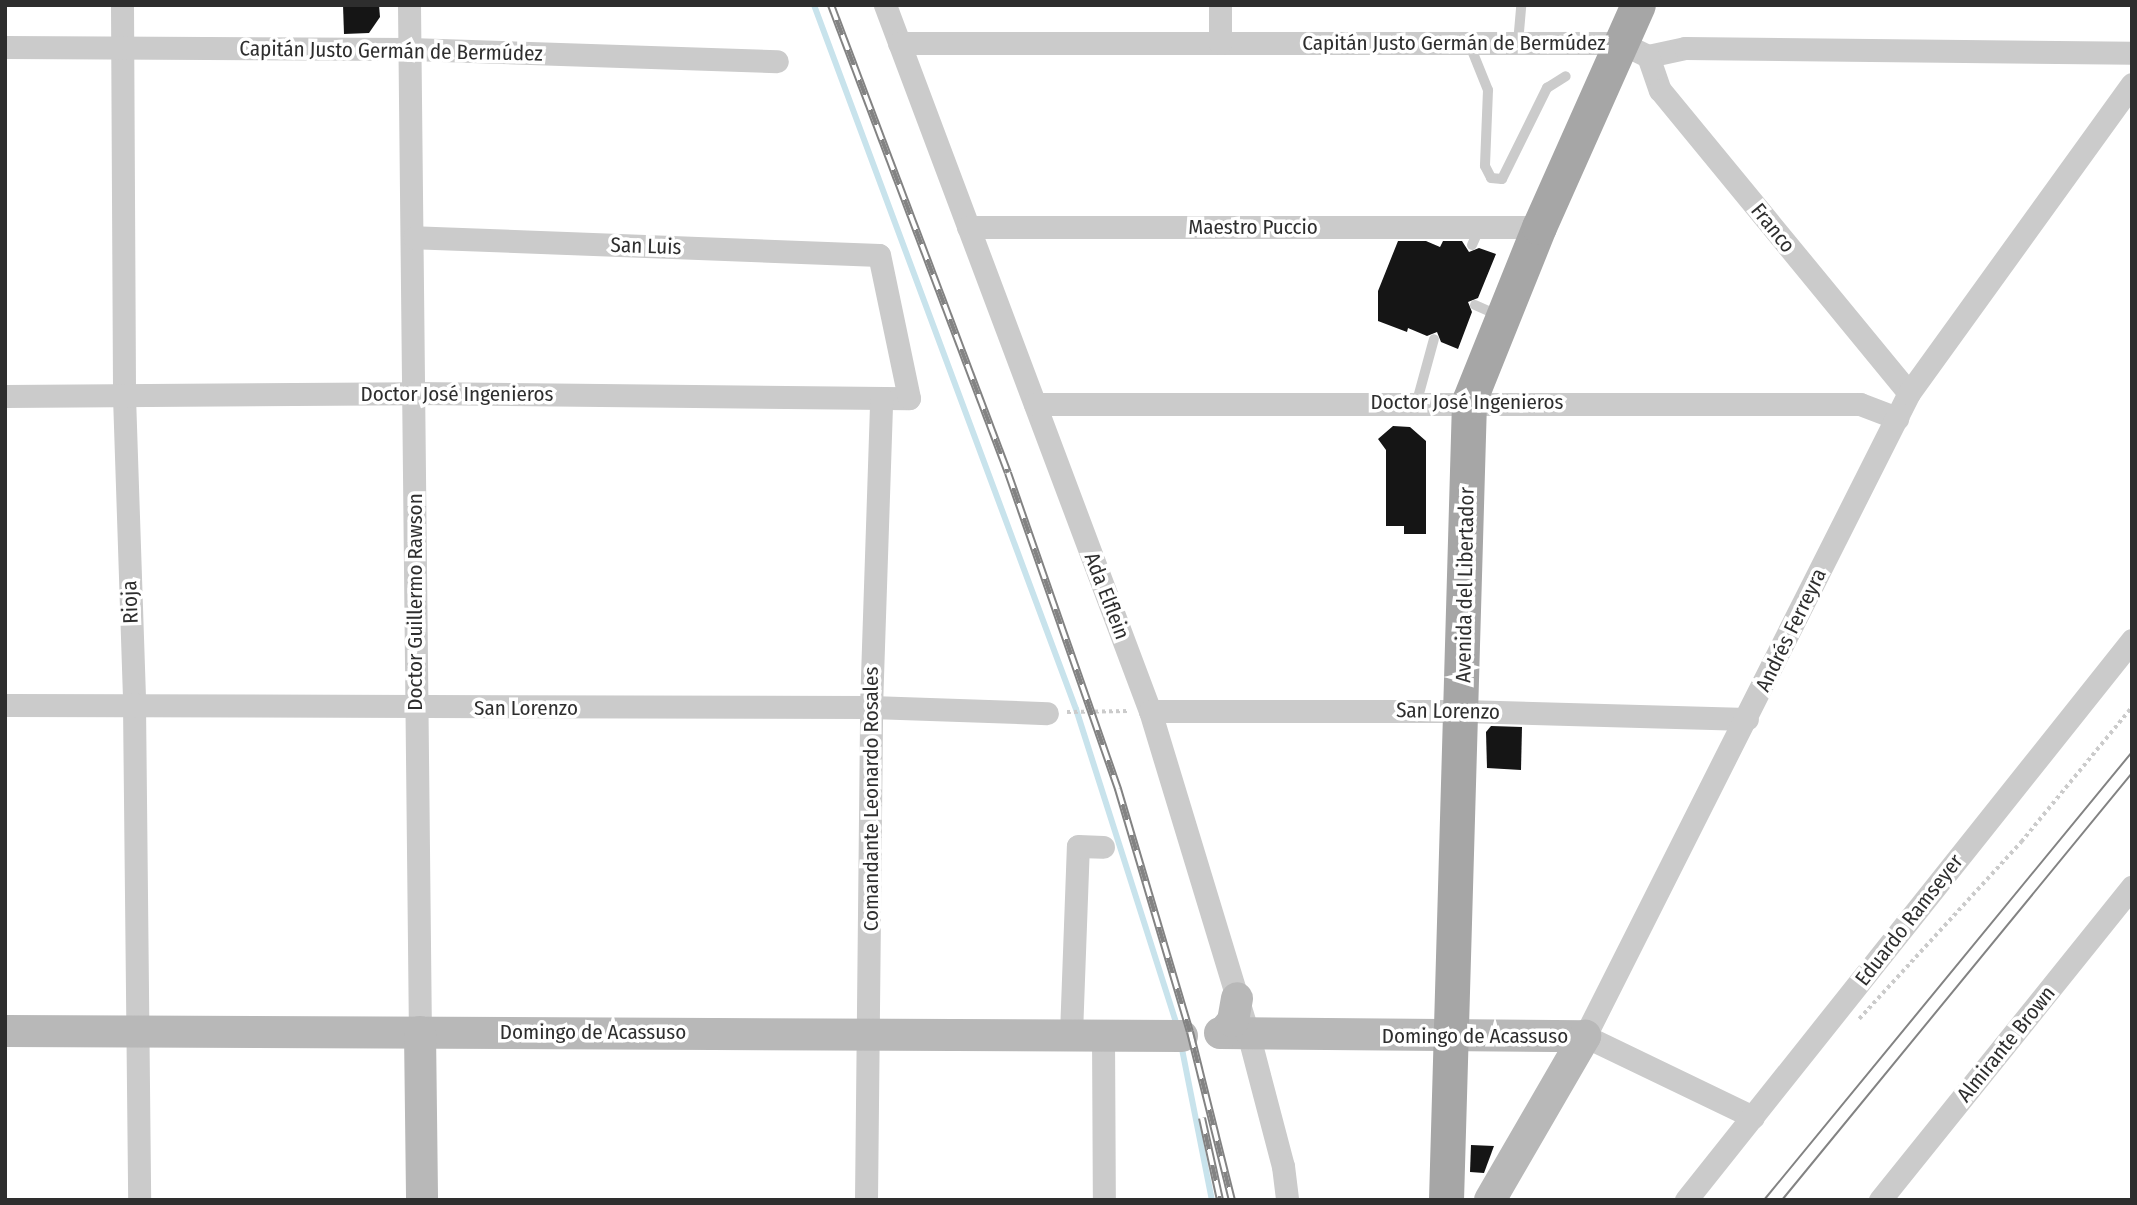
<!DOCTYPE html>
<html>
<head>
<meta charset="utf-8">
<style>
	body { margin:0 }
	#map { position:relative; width:2137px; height:1205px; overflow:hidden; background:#fff; font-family:"Fira Sans Condensed",sans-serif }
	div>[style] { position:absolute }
	.stream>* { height:6px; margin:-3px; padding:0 3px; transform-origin:3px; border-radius:3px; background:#c8e3ec }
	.building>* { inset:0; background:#151515 }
	.path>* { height:3.5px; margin-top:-1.75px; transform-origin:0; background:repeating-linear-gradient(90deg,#cbcbcb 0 3.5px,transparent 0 7px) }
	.lane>* { height:10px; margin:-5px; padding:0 5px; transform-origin:5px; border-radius:5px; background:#cbcbcb }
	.street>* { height:23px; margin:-11.5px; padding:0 11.5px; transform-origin:11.5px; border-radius:11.5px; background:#cbcbcb }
	.secondary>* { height:32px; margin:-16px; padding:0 16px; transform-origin:16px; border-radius:16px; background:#b8b8b8 }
	.primary>* { height:35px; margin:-17.5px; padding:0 17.5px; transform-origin:17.5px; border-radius:17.5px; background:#a6a6a6 }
	.tram>* { height:2px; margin:-1px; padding:0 1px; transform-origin:1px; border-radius:1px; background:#838383 }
	.rail>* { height:8px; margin-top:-4px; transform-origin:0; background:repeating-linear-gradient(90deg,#fff 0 16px,#838383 0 32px); box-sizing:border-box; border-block:2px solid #838383 }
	span { translate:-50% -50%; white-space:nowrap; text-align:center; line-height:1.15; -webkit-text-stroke:7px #fff; paint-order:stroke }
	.street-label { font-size:21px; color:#2e2e2e }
	.frame { position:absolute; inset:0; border:7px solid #2e2e2e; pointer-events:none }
</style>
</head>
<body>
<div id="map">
	<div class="stream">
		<i style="left:814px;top:5px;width:751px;rotate:69.59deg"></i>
		<i style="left:1076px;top:709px;width:333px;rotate:72.3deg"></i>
		<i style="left:1181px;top:1044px;width:159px;rotate:78.8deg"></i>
	</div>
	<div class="building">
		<i style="clip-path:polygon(343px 5px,379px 5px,380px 17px,369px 33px,344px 34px)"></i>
		<i style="clip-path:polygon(1398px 241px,1426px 241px,1440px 247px,1443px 241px,1462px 241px,1469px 252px,1479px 248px,1496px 254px,1478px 298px,1468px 302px,1472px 312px,1458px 349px,1441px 342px,1437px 332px,1427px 336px,1408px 328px,1407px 332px,1378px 321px,1378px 291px)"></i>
		<i style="clip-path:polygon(1393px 426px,1410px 427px,1426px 441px,1426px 534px,1404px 534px,1404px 526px,1386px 526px,1386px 450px,1378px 439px)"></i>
		<i style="clip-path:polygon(1491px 726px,1522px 727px,1521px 770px,1487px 768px,1486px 732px)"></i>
		<i style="clip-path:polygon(1471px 1145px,1494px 1146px,1484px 1173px,1470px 1172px)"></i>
	</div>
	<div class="path">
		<i style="left:1067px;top:712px;width:62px;rotate:-0.9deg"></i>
		<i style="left:1859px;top:1019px;width:240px;rotate:-47.5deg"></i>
		<i style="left:2021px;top:842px;width:175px;rotate:-50.6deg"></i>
	</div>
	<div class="lane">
		<i style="left:1469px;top:43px;width:51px;rotate:68deg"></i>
		<i style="left:1488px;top:90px;width:76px;rotate:92.3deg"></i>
		<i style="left:1485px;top:166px;width:13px;rotate:63deg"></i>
		<i style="left:1491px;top:178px;width:11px;rotate:5deg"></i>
		<i style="left:1502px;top:179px;width:102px;rotate:-63.7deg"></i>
		<i style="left:1547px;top:88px;width:22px;rotate:-32deg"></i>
		<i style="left:1518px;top:43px;width:38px;rotate:-85deg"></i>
		<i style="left:1472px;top:245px;width:20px;rotate:-66deg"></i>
		<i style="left:1475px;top:305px;width:24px;rotate:24deg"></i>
		<i style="left:1417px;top:401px;width:64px;rotate:-74.7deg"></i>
	</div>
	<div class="street">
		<i style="left:122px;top:5px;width:391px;rotate:89.7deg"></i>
		<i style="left:124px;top:396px;width:308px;rotate:88.1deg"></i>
		<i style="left:134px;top:704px;width:496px;rotate:89.4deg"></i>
		<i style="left:409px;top:5px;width:1027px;rotate:89.39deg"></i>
		<i style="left:885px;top:5px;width:754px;rotate:69.43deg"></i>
		<i style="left:1150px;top:711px;width:337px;rotate:73.1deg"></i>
		<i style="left:1248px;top:1033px;width:138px;rotate:75.3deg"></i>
		<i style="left:1283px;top:1166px;width:34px;rotate:83deg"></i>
		<i style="left:899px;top:43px;width:722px"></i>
		<i style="left:1621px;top:43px;width:30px;rotate:26deg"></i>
		<i style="left:1648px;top:56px;width:38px;rotate:-12deg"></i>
		<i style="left:1685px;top:48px;width:447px;rotate:0.6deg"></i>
		<i style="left:1220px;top:43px;width:38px;rotate:-90deg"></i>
		<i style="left:5px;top:47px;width:405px;rotate:0.3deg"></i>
		<i style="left:410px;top:49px;width:367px;rotate:1.9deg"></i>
		<i style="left:1648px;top:56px;width:36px;rotate:71deg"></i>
		<i style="left:1660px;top:90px;width:392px;rotate:50.6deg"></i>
		<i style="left:968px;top:227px;width:571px"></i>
		<i style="left:5px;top:396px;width:410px;rotate:-0.4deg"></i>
		<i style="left:415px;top:393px;width:494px;rotate:0.6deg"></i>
		<i style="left:909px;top:398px;width:146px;rotate:-101.8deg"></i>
		<i style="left:879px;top:255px;width:465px;rotate:-177.8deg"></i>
		<i style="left:1035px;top:404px;width:825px"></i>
		<i style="left:1860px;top:404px;width:40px;rotate:21deg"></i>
		<i style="left:5px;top:705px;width:866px;rotate:0.13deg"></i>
		<i style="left:871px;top:707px;width:176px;rotate:2deg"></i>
		<i style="left:1150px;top:711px;width:313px"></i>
		<i style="left:1463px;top:711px;width:284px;rotate:1.6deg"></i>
		<i style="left:1071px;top:1034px;width:188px;rotate:-87.9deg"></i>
		<i style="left:1078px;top:846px;width:25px;rotate:2deg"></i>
		<i style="left:1103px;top:1035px;width:165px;rotate:89.7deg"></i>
		<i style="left:1753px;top:1117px;width:187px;rotate:-154.3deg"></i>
		<i style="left:1585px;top:1036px;width:720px;rotate:-63.26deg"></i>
		<i style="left:1909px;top:393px;width:381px;rotate:-54.2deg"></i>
		<i style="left:866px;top:1200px;width:493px;rotate:-89.4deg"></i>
		<i style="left:871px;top:707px;width:309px;rotate:-88.1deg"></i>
		<i style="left:1686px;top:1200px;width:716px;rotate:-51.47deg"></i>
		<i style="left:1880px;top:1200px;width:402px;rotate:-51.2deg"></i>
	</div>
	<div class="secondary">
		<i style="left:5px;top:1031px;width:1177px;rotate:0.24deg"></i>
		<i style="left:420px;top:1032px;width:168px;rotate:89.3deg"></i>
		<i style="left:1220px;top:1033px;width:365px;rotate:0.5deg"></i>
		<i style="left:1223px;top:1033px;width:16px;rotate:-50deg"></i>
		<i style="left:1233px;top:1021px;width:23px;rotate:-80deg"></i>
		<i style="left:1490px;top:1200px;width:190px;rotate:-59.9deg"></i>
	</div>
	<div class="primary">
		<i style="left:1446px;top:1200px;width:799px;rotate:-88.35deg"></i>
		<i style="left:1469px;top:401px;width:188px;rotate:-68.1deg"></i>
		<i style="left:1539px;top:227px;width:243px;rotate:-66deg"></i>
	</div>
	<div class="tram">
		<i style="left:1764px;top:1200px;width:580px;rotate:-50.6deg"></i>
		<i style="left:1782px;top:1200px;width:552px;rotate:-50.66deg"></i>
	</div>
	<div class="rail">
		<i style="left:831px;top:5px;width:500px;rotate:69.28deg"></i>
		<i style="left:1008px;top:473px;width:335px;rotate:70.8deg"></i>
		<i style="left:1118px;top:789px;width:253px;rotate:73.5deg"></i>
		<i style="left:1190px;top:1032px;width:173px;rotate:76deg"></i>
		<i style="left:1202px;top:1118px;width:84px;rotate:77.6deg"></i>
	</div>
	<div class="street-label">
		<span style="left:1454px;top:43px">Capitán Justo Germán de Bermúdez</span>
		<span style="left:391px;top:51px;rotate:1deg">Capitán Justo Germán de Bermúdez</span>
		<span style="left:1253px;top:227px">Maestro Puccio</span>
		<span style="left:1773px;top:228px;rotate:51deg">Franco</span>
		<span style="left:646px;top:246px;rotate:2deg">San Luis</span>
		<span style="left:457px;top:394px">Doctor José Ingenieros</span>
		<span style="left:1467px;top:402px">Doctor José Ingenieros</span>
		<span style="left:1465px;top:585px;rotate:-89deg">Avenida del Libertador</span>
		<span style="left:1107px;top:596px;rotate:69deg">Ada Elflein</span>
		<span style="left:130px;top:602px;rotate:-92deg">Rioja</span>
		<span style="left:415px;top:602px;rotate:-90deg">Doctor Guillermo Rawson</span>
		<span style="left:1791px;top:630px;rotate:-64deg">Andrés Ferreyra</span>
		<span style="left:526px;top:708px">San Lorenzo</span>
		<span style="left:1448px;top:711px;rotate:1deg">San Lorenzo</span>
		<span style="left:871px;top:799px;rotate:-90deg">Comandante Leonardo Rosales</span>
		<span style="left:1909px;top:920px;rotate:-52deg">Eduardo Ramseyer</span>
		<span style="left:593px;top:1032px">Domingo de Acassuso</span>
		<span style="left:1475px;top:1036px">Domingo de Acassuso</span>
		<span style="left:2006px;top:1044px;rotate:-51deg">Almirante Brown</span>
	</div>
	<div class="frame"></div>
</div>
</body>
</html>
